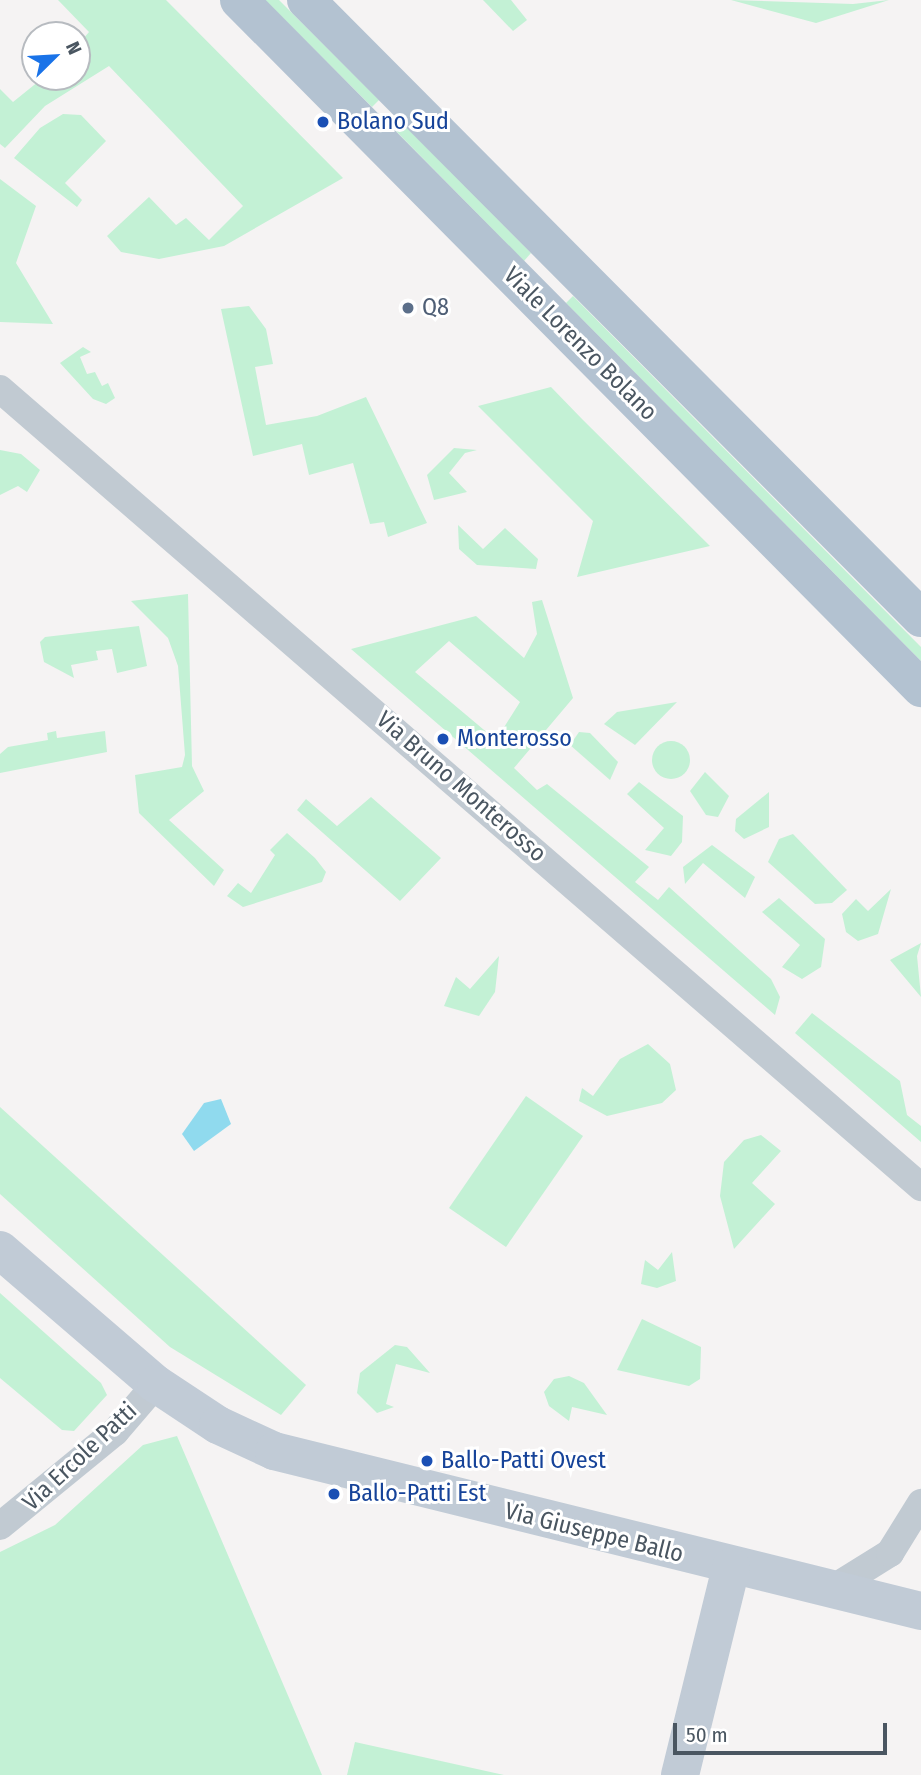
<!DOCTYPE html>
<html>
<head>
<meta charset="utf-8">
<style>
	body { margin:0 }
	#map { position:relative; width:921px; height:1775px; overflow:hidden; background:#f5f3f3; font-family:"Fira Sans Condensed",sans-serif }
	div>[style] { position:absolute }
	.green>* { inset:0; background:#c3f1d5 }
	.round { border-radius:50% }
	.water>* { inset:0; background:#90daee }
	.street>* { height:28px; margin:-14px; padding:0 14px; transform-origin:14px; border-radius:14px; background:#c1cad2 }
	.secondary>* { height:38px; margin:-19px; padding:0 19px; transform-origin:19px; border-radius:19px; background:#c1cbd6 }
	.primary>* { height:38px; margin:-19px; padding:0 19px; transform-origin:19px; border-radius:19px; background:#b3c2d1 }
	.dots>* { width:19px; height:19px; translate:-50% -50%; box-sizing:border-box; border:4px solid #fff; border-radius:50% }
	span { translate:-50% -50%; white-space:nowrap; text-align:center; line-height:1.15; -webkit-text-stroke:6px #fff; paint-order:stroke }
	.transit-label { font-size:24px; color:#164399 }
	.left { translate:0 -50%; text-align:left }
	.service-label { font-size:24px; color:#4e5e75 }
	.street-label { font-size:24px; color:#4a5661 }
	.north { position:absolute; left:21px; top:21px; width:70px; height:70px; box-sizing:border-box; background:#fff; border:2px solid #b7bbc0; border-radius:50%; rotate:66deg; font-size:19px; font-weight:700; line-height:28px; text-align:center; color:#4a5661 }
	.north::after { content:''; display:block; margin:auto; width:24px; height:32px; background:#1a73e8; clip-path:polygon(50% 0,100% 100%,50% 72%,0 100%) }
	.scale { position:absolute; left:673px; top:1723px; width:214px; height:32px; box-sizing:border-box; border:4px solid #4a5661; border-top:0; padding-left:9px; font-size:21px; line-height:24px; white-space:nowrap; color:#4a5661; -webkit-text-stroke:5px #fff; paint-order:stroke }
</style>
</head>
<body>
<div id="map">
	<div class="green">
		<i style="clip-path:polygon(58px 0,166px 0,343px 178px,224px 246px,159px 259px,121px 252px,107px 236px,149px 197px,176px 225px,186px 218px,209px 240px,243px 206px,109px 66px,45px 106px,5px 148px,0 144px,0 89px,13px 102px,44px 77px,77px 77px,77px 46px,89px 32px)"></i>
		<i style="clip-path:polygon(265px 0,279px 0,379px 100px,372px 107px)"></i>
		<i style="clip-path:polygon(483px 0,511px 0,527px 20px,513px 31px)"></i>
		<i style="clip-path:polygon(731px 0,853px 4px,889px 0,816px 23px)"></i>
		<i style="clip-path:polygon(63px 114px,81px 115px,106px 141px,65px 183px,82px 200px,77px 207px,14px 158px,40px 128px)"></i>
		<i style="clip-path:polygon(395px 116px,531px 253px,524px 261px,388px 123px)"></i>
		<i style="clip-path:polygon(0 179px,36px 206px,16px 263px,53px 324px,0 322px)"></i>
		<i style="clip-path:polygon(573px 296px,921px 647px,921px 661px,566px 303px)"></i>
		<i style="clip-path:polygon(249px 306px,266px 329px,273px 364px,255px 367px,266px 425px,317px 416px,366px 397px,427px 523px,388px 537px,384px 522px,370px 524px,353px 463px,309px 475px,302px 444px,253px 456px,221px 309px)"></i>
		<i style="clip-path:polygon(83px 347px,91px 352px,80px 357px,87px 374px,95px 372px,102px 386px,108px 383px,115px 398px,106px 404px,93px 399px,60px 363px)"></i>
		<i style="clip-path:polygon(551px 387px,583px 420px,710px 546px,577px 577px,593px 521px,478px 406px)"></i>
		<i style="clip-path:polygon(454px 448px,477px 450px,465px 453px,449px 473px,467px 492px,434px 500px,427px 475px)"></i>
		<i style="clip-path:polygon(0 450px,21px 454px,40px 470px,27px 492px,18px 486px,0 495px)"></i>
		<i style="clip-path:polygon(458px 525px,483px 549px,505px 528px,538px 559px,536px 569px,477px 565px,459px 549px)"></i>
		<i style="clip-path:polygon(188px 594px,192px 766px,204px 791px,169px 820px,224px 870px,214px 886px,139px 813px,135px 775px,182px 767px,185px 755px,178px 666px,168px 638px,131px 601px)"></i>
		<i style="clip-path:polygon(evenodd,542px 600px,573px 698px,514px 768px,537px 790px,547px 784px,649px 867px,635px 882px,658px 900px,669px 887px,771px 979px,780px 997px,775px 1015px,351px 649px,476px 616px,524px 658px,537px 634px,532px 602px,542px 600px,449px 641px,520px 702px,496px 740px,415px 672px,449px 641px)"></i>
		<i style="clip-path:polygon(139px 626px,147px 666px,117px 673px,112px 649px,96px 651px,98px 660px,71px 665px,74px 678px,44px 662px,40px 642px,45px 637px)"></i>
		<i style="clip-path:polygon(677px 702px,635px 745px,604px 724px,617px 712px)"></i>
		<i style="clip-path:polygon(56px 731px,57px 738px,105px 731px,107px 752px,0 773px,0 754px,8px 747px,48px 740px,47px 733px)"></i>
		<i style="clip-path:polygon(579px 732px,590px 733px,618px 762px,610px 780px,570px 745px)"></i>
		<i class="round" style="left:652px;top:741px;width:38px;height:38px"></i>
		<i style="clip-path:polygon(705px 772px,729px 796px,718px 817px,706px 815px,690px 791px)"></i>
		<i style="clip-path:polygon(639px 782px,683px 816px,682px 842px,671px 856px,645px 850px,664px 828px,627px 794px)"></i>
		<i style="clip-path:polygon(769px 792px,769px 827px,744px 839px,735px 831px,736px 819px)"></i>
		<i style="clip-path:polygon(371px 797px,441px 858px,400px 901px,297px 810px,306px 799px,337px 826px)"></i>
		<i style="clip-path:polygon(287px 833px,315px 858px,326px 872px,322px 882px,243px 907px,227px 896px,238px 883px,251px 893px,275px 855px,270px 850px)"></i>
		<i style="clip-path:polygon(793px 834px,847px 890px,832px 903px,815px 904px,768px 862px,779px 839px)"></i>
		<i style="clip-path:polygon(712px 845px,755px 877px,745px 898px,703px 863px,685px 884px,683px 867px)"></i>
		<i style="clip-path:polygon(891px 889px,878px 934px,858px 941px,846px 932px,842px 914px,856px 899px,868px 911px)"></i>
		<i style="clip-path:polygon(779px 898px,825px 939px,821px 967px,802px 979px,782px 967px,800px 945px,762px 912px)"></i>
		<i style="clip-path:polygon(921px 943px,917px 956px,921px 997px,890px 960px)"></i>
		<i style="clip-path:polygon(499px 956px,495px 992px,479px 1016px,444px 1006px,456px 977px,470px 989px)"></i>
		<i style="clip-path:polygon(812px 1013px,900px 1081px,907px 1115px,921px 1126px,921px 1142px,795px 1033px)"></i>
		<i style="clip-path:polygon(648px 1044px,670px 1064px,676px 1090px,662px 1103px,607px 1116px,579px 1101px,582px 1088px,593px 1096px,620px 1059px)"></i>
		<i style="clip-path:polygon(526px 1096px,583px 1136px,506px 1247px,449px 1208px)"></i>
		<i style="clip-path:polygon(0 1107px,306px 1385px,281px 1415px,170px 1347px,0 1194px)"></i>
		<i style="clip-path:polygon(761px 1135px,781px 1151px,752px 1183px,775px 1204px,734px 1249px,720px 1196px,724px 1162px,744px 1140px)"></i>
		<i style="clip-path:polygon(672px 1252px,676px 1281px,657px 1288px,641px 1284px,645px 1260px,658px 1270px)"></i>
		<i style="clip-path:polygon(0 1293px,101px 1383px,107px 1395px,74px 1431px,62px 1430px,0 1378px)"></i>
		<i style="clip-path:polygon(642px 1319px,701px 1347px,700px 1379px,689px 1386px,617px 1370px)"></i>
		<i style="clip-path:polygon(395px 1345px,407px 1347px,430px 1373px,396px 1364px,386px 1404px,394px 1407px,377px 1413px,357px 1393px,360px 1373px)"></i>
		<i style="clip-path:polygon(569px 1376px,584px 1383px,607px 1415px,572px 1407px,569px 1421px,549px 1406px,544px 1392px,554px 1379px)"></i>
		<i style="clip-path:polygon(177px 1436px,322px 1775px,0 1775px,0 1552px,55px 1525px,143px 1445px)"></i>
		<i style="clip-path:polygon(355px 1742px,504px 1775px,347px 1775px)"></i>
	</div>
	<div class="water">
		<i style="clip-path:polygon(221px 1099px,231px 1124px,194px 1151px,182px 1134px,204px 1103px)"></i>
	</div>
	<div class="street">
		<i style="left:0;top:389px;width:1219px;rotate:40.91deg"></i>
		<i style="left:0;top:1526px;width:149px;rotate:-39.3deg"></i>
		<i style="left:115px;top:1432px;width:63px;rotate:-49.5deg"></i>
		<i style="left:829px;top:1591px;width:72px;rotate:-31.9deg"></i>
		<i style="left:890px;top:1553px;width:59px;rotate:-58.2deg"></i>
	</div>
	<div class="secondary">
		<i style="left:0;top:1250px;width:206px;rotate:40.7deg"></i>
		<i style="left:156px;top:1384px;width:74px;rotate:33.5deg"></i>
		<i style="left:218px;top:1425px;width:62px;rotate:24.9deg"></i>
		<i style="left:274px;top:1451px;width:666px;rotate:13.89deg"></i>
		<i style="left:680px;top:1775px;width:214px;rotate:-76.2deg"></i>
	</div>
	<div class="primary">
		<i style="left:239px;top:0;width:969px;rotate:45.25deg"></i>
		<i style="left:306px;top:0;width:872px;rotate:45.14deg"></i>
	</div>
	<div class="dots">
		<i style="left:323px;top:122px;background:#1a4fb4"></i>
		<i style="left:408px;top:308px;background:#5c6f8a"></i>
		<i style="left:443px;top:739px;background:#1a4fb4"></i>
		<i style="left:427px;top:1461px;background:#1a4fb4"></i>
		<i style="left:334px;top:1494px;background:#1a4fb4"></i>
	</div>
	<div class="transit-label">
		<span class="left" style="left:337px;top:122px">Bolano Sud</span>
		<span class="left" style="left:457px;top:739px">Monterosso</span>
		<span class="left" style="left:441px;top:1461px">Ballo-Patti Ovest</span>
		<span class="left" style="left:348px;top:1494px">Ballo-Patti Est</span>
	</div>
	<div class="service-label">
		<span class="left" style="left:422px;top:308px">Q8</span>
	</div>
	<div class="street-label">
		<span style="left:580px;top:344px;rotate:45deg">Viale Lorenzo Bolano</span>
		<span style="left:461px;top:787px;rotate:41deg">Via Bruno Monterosso</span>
		<span style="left:80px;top:1457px;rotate:-43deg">Via Ercole Patti</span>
		<span style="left:594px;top:1533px;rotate:14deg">Via Giuseppe Ballo</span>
	</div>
	<div class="north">N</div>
	<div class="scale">50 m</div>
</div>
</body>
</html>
